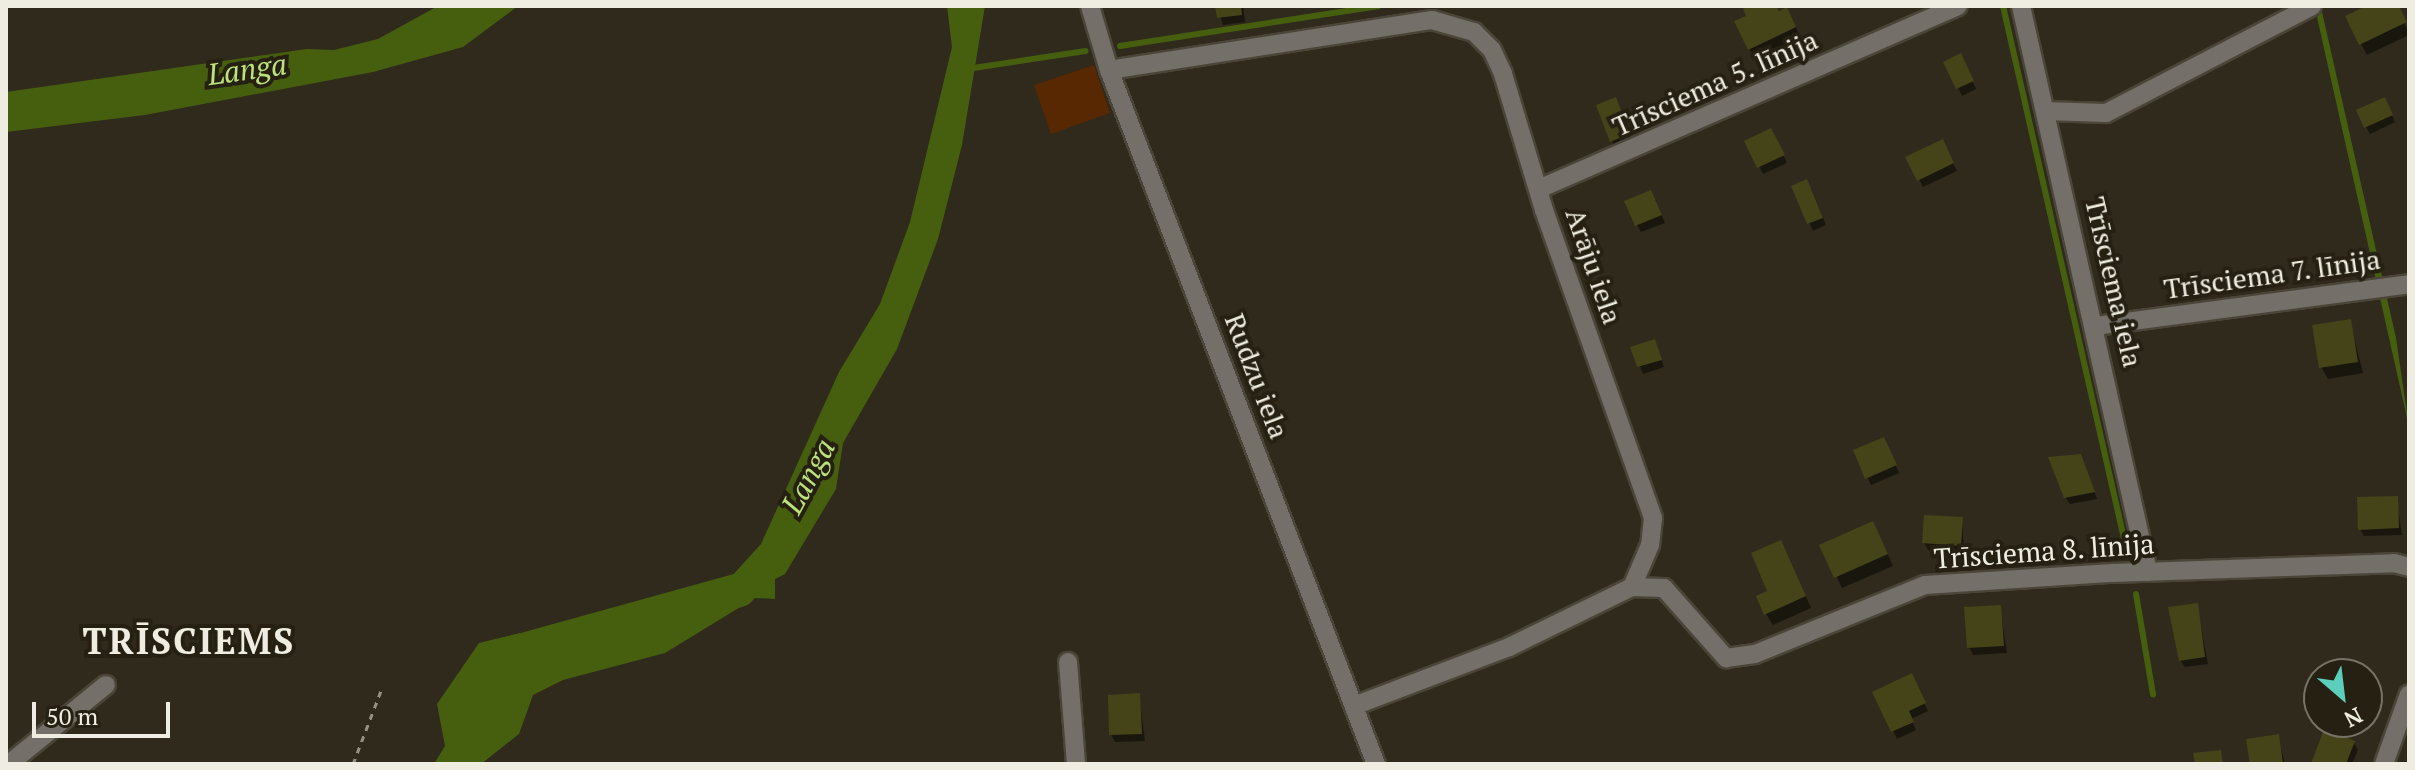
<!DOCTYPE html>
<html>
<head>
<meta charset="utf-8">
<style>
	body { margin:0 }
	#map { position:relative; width:2415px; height:770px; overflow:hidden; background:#2f2a1c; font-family:"PT Serif",serif }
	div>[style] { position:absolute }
	.green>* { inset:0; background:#572802 }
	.water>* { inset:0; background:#465f0f }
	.shadow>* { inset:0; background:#0007 }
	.stream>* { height:6px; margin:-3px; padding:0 3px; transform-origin:3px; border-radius:3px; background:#465f0f }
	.river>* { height:34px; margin:-17px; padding:0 17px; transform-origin:17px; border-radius:17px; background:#465f0f }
	.building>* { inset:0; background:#454418 }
	.path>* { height:3px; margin-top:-1.5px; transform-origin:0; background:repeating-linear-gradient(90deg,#959185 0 6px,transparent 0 12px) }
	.roads { filter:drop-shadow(2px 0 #4a4538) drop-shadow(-2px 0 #4a4538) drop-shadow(0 2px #4a4538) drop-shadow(0 -2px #4a4538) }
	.minor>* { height:18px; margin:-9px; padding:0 9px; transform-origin:9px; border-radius:9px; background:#746f69 }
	span { translate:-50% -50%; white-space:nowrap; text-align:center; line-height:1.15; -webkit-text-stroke:8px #252012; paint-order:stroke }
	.street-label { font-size:28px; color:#efece2 }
	.water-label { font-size:30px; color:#bce27c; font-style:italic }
	.district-label { font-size:36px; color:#efece2; font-weight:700; letter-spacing:2px }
	.frame { position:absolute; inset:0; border:8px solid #efece2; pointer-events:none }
	.north { position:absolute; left:2303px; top:658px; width:80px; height:80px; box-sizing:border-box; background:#252012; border:2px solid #767265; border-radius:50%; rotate:152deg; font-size:22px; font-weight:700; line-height:32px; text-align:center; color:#efece2 }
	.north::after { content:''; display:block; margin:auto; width:28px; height:36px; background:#5bcebc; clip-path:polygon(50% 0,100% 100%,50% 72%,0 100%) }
	.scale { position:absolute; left:32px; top:702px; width:138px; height:36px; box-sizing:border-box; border:4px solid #efece2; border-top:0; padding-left:10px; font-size:24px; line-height:28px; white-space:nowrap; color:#efece2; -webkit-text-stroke:6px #252012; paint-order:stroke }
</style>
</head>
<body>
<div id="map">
	<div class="green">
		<i style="clip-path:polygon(1094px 65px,1110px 113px,1051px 134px,1034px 85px)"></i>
	</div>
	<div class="water">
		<i style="clip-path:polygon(438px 6px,518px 6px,463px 47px,373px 72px,145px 115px,6px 132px,6px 92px,307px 49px,334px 50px,378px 39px)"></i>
		<i style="clip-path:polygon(947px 6px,985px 6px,962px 145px,938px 239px,897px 349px,843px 443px,836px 489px,785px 574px,775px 579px,775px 599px,755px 598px,665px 653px,563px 680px,533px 695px,519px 734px,481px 764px,434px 764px,445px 746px,437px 704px,479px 643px,520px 633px,560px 643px,594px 629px,649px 615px,668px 616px,720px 589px,761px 544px,839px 372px,880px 304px,910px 222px,952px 47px)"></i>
		<i style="clip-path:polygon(2322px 12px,2396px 338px,2409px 427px,2317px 17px)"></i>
	</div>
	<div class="shadow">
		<i style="clip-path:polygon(1217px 6px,1243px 6px,1245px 22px,1223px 25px)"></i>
		<i style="clip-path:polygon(1753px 6px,1774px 6px,1793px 21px,1801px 39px,1756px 60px,1749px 49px)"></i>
		<i style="clip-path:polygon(2371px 6px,2398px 6px,2409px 35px,2367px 55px,2361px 44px)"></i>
		<i style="clip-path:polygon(1946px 63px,1964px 63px,1976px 89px,1962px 96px)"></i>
		<i style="clip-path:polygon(1619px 107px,1633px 141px,1616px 148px,1612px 141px)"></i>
		<i style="clip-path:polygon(2388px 107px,2395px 122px,2370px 134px,2366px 127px)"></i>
		<i style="clip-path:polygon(1775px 137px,1787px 163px,1763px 174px,1747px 142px)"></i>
		<i style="clip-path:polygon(1946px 149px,1957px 171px,1923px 187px,1908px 157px)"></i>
		<i style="clip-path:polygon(1794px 187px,1811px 189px,1826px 225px,1813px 231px)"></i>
		<i style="clip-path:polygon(1655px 199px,1665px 223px,1641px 232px,1637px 225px)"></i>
		<i style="clip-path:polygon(2350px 322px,2363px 373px,2328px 379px,2321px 367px)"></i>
		<i style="clip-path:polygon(1654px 341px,1664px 367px,1643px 374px,1633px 348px)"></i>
		<i style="clip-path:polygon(1887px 446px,1899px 473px,1871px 485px,1855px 451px)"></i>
		<i style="clip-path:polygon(2084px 463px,2097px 499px,2070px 504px,2065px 497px)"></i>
		<i style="clip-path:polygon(2396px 498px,2402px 535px,2364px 536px,2360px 529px)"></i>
		<i style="clip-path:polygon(1962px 519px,1964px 552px,1928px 550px,1924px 542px)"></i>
		<i style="clip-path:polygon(1879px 535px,1893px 566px,1842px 588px,1822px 546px)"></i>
		<i style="clip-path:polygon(1787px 554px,1811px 608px,1773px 625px,1766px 614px,1770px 592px)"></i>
		<i style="clip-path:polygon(2197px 605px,2208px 664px,2185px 667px,2180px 660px)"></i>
		<i style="clip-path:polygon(2000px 607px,2007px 653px,1973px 655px,1969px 647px)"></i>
		<i style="clip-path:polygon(1915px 683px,1928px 711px,1911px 719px,1916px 730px,1897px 739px,1875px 693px)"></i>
		<i style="clip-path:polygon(1139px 695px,1145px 741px,1115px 742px,1111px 734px)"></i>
		<i style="clip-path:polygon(2278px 736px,2285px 764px,2252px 764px)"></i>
		<i style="clip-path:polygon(2353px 742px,2358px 750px,2352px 764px,2313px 764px)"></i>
	</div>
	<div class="stream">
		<i style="left:2003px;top:6px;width:560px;rotate:77.2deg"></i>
		<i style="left:1120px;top:46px;width:262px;rotate:-8.8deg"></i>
		<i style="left:967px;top:69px;width:120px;rotate:-8.6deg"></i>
		<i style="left:2136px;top:594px;width:102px;rotate:80.4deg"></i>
	</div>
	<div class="river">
		<i style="left:505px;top:655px;width:243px;rotate:-15.5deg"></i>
	</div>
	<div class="building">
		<i style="clip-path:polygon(1215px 6px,1241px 6px,1242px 15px,1217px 18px)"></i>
		<i style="clip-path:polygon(1748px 6px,1776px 6px,1779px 11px,1787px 7px,1796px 27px,1748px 50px,1734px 21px,1746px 16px,1743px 9px)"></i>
		<i style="clip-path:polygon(2366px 6px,2399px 6px,2407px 22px,2359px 45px,2345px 16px)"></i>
		<i style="clip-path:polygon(1961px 53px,1974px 81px,1956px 89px,1943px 62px)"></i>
		<i style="clip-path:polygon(1616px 97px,1630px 134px,1610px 142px,1596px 105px)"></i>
		<i style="clip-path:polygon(2385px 97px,2393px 115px,2364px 128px,2356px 110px)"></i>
		<i style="clip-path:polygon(1771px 128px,1785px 155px,1757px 168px,1744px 141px)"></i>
		<i style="clip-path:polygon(1943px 139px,1954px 163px,1917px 181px,1905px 157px)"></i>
		<i style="clip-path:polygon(1807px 179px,1823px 218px,1807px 224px,1791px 186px)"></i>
		<i style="clip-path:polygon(1651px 190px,1662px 215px,1635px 226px,1624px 201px)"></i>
		<i style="clip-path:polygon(2351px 319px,2358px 362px,2319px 368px,2312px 325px)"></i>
		<i style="clip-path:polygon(1655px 339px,1662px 360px,1637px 367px,1630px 347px)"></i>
		<i style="clip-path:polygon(1884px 437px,1897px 465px,1865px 479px,1853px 450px)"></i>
		<i style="clip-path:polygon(2081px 454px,2095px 492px,2064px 498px,2048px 457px)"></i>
		<i style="clip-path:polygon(2398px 496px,2399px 528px,2358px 530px,2357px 497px)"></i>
		<i style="clip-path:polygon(1924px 515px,1963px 517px,1961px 546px,1922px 543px)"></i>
		<i style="clip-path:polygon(1873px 521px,1888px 554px,1834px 578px,1819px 545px)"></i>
		<i style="clip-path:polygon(1781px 540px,1806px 596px,1764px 615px,1756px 596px,1767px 591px,1751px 553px)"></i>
		<i style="clip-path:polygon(2198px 603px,2205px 657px,2179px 661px,2168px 607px)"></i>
		<i style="clip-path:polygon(2001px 605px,2004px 646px,1967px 648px,1964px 607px)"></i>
		<i style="clip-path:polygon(1912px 673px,1926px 703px,1909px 711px,1914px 722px,1891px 732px,1872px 692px)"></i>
		<i style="clip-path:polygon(1140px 693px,1142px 734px,1109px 735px,1108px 695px)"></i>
		<i style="clip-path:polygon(2324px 729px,2355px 741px,2346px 764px,2311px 764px)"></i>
		<i style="clip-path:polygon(2279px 734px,2283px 764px,2250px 764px,2246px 739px)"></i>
		<i style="clip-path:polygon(2221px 750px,2223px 764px,2195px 764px,2193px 753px)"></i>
	</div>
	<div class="path">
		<i style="left:353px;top:764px;width:81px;rotate:-69.1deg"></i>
	</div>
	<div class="roads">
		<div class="minor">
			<i style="left:1090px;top:6px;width:67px;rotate:73.5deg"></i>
			<i style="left:1109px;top:70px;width:744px;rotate:68.96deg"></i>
			<i style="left:2021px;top:6px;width:580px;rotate:77.35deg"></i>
			<i style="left:1109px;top:70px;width:327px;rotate:-8.8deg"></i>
			<i style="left:1432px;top:20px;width:44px;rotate:15.9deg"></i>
			<i style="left:1474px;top:32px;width:25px;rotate:45deg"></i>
			<i style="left:1492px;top:50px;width:26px;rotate:65deg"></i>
			<i style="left:1503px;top:74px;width:142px;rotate:73.2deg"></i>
			<i style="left:1544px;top:210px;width:327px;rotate:70.5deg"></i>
			<i style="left:1653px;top:518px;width:27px;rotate:96deg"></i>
			<i style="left:1650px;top:545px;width:46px;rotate:113.2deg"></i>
			<i style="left:1632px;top:587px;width:137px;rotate:154deg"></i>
			<i style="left:1509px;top:647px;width:166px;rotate:159.2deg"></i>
			<i style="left:2045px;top:111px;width:61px;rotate:1.9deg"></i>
			<i style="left:2106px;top:113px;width:232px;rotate:-27.4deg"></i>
			<i style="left:1539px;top:189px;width:457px;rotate:-23.6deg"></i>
			<i style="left:2096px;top:326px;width:316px;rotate:-7.6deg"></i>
			<i style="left:1632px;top:587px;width:32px;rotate:2deg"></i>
			<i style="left:1664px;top:588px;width:94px;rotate:48.5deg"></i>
			<i style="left:1726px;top:658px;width:29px;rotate:-8deg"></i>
			<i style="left:1755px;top:654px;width:183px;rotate:-22.1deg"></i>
			<i style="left:1925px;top:585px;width:188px;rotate:-3.7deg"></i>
			<i style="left:2113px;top:573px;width:281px;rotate:-2deg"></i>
			<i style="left:2394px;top:563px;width:16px;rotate:15deg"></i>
			<i style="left:1068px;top:662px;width:102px;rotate:85.5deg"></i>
			<i style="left:9px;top:764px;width:125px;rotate:-39.2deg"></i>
			<i style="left:2384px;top:764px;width:74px;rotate:-70.3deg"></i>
		</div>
	</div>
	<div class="street-label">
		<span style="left:1715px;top:83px;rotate:-24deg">Trīsciema 5. līnija</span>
		<span style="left:1594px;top:266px;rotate:71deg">Arāju iela</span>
		<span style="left:2272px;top:274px;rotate:-8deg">Trīsciema 7. līnija</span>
		<span style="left:2114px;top:282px;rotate:77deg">Trīsciema iela</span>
		<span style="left:1257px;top:376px;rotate:69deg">Rudzu iela</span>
		<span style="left:2044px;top:551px;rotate:-4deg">Trīsciema 8. līnija</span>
	</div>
	<div class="water-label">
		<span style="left:247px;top:69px;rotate:-8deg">Langa</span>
		<span style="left:808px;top:476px;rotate:-62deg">Langa</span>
	</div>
	<div class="district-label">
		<span style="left:189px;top:641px">TRĪSCIEMS</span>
	</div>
	<div class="frame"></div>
	<div class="north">N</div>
	<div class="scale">50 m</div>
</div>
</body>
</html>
